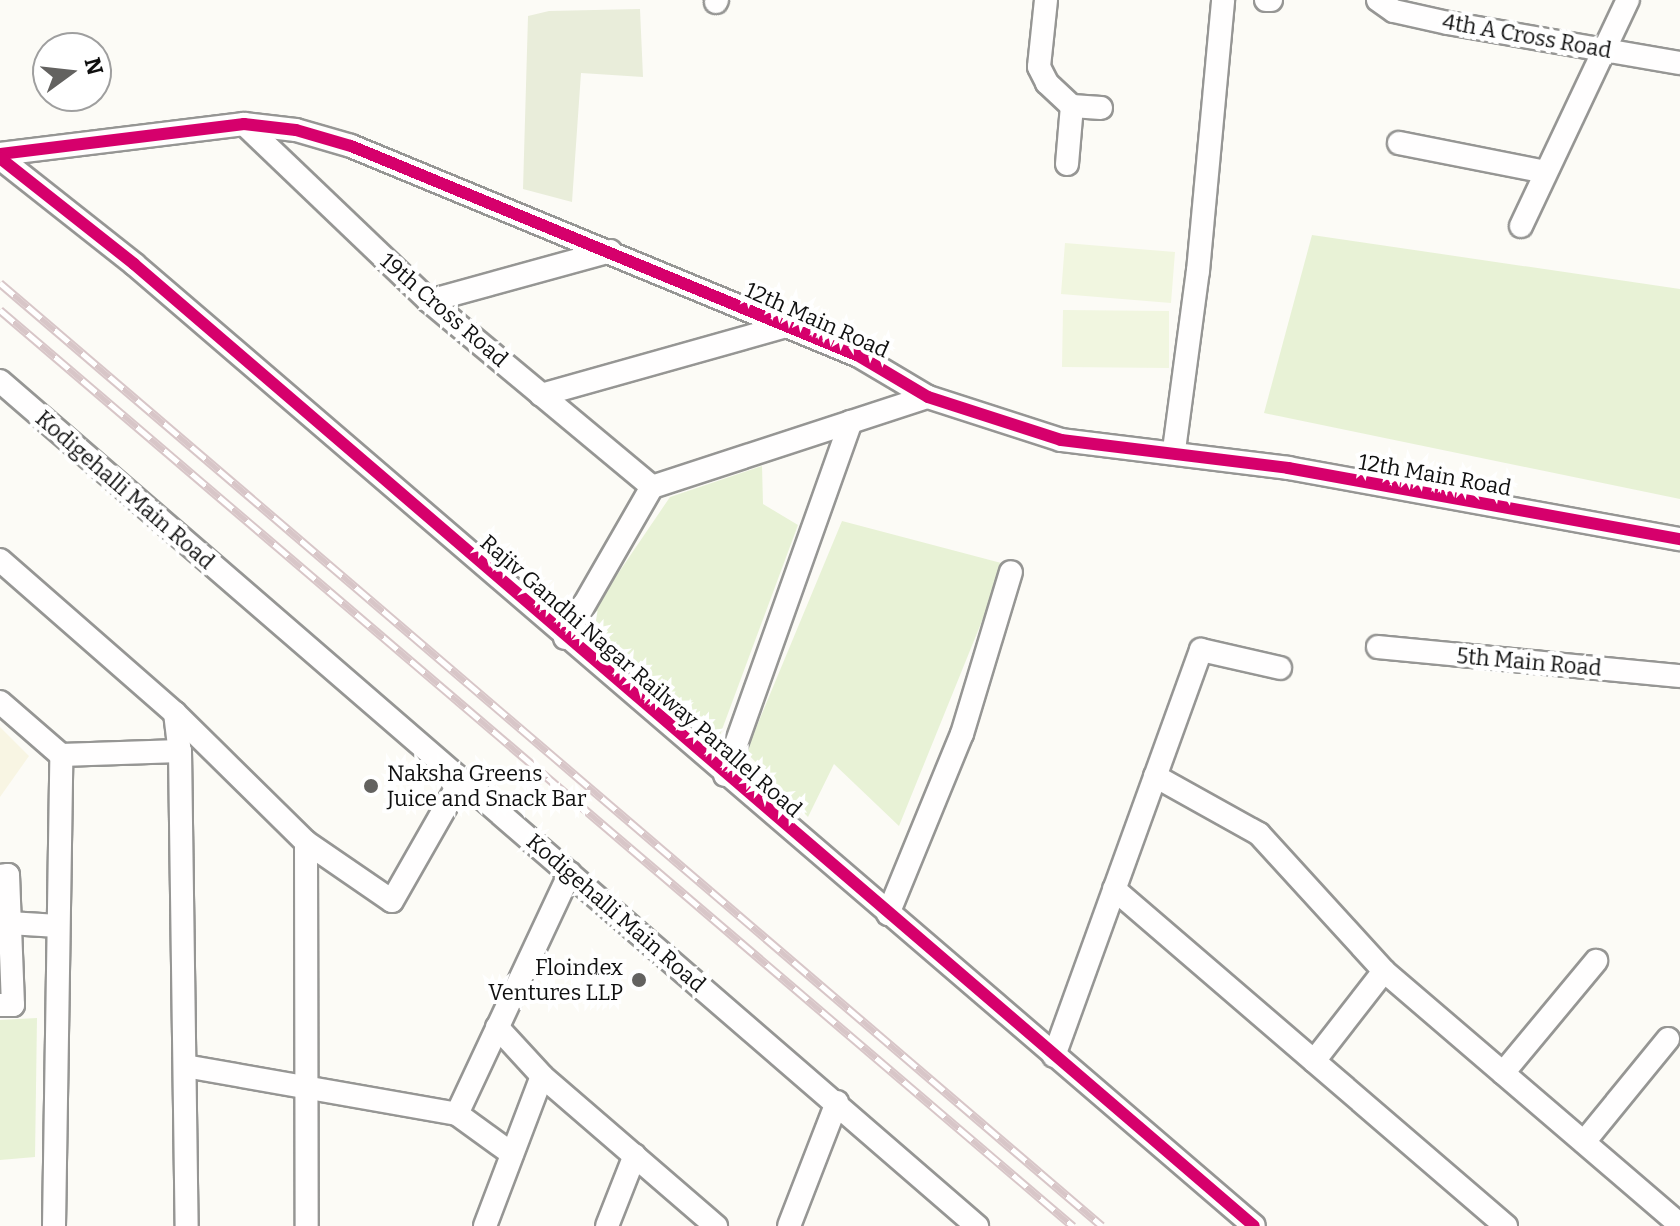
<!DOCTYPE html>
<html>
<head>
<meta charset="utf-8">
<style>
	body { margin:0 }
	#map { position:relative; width:1680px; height:1226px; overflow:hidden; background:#fcfbf6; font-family:Bitter,serif }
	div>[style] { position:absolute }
	.farmland>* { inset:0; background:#f8f5e3 }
	.green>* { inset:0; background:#e8f2d6 }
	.cemetery>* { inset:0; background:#e9edda }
	.pitch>* { inset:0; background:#f1f6e0 }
	.roads { filter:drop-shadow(2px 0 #969694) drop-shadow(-2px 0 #969694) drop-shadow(0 2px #969694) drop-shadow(0 -2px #969694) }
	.minor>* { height:22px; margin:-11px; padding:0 11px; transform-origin:11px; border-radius:11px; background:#fffefe }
	.rail>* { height:9px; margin-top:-4.5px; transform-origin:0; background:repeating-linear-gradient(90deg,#fff 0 18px,#d8c6c8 0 36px); box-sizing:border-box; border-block:2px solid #d8c6c8 }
	.cycleway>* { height:12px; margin:-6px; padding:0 6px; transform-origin:6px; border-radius:6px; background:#d6006c }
	.dots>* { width:22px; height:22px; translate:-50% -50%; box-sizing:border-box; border:4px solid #fff; border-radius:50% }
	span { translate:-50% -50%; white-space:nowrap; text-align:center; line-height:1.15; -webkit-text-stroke:8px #fff; paint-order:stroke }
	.street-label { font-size:22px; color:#101010 }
	.poi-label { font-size:22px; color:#101010 }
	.left { translate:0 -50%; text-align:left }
	.right { translate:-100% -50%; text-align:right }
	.north { position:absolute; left:32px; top:32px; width:80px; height:80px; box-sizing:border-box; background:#fff; border:2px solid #9f9f9f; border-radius:50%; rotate:75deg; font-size:22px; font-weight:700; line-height:32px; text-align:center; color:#101010 }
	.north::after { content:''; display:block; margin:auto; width:28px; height:36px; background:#636260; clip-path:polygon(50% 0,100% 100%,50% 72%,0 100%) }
</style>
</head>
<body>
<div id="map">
	<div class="farmland">
		<i style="clip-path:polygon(0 727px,29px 756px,0 797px)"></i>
	</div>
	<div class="green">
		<i style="clip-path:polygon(1312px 235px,1680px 289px,1680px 499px,1264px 413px)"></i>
		<i style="clip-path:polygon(762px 466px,763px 504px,798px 525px,720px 735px,583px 625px,670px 497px)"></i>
		<i style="clip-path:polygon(842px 521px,1005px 564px,899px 826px,834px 764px,808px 817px,746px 752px)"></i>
		<i style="clip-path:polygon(37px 1018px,35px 1157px,0 1160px,0 1020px)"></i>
	</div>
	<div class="cemetery">
		<i style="clip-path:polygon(640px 9px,643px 77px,581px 73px,572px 202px,523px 189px,528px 16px,549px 11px)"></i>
	</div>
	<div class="pitch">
		<i style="clip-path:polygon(1065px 243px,1175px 252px,1171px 303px,1061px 294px)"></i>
		<i style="clip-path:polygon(1063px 310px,1169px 311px,1169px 368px,1062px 367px)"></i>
	</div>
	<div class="roads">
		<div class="minor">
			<i style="left:1046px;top:0;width:67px;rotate:96deg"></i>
			<i style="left:1039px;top:67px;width:18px;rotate:63deg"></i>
			<i style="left:1047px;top:83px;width:34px;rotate:43deg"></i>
			<i style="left:1072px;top:106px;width:29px;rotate:4deg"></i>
			<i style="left:1266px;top:0;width:5px"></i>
			<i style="left:1378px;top:0;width:19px;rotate:35deg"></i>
			<i style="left:1394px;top:11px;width:55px;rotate:12.5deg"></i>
			<i style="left:1448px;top:23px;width:235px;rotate:9.8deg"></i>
			<i style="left:716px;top:2px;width:2px;rotate:-63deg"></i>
			<i style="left:244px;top:124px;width:256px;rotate:43.7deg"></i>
			<i style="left:429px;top:301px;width:290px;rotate:39.8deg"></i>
			<i style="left:1399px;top:143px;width:149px;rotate:11.2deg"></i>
			<i style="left:0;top:154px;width:246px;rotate:-7deg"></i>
			<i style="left:244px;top:124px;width:52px;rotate:6.6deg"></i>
			<i style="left:296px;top:130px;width:57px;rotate:16.2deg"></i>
			<i style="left:351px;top:146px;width:550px;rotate:22.46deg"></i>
			<i style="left:859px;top:356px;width:80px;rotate:30.7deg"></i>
			<i style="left:928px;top:397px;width:140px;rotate:17.9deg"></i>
			<i style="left:1061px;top:440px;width:229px;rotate:7deg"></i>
			<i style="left:1288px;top:468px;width:398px;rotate:10.3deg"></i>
			<i style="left:0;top:158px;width:171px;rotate:38.3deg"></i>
			<i style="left:134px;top:264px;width:1476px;rotate:40.66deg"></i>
			<i style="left:1067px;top:164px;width:58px;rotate:-85.1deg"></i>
			<i style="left:1521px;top:226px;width:250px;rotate:-64.7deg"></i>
			<i style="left:429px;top:301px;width:188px;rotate:-15.4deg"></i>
			<i style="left:0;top:381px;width:1292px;rotate:40.86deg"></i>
			<i style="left:541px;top:395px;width:255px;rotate:-15.7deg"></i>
			<i style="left:1174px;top:450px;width:181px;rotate:-82.4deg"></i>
			<i style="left:1198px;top:271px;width:272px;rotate:-84.7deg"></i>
			<i style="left:0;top:560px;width:232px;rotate:41.2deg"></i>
			<i style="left:175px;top:713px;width:184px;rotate:44.6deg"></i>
			<i style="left:306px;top:842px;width:104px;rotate:34.5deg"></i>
			<i style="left:392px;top:901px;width:139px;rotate:-60.3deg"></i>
			<i style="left:565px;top:638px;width:174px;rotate:-60.1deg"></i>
			<i style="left:652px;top:487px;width:290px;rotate:-18.1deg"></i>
			<i style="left:1378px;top:647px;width:303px;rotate:5.5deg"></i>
			<i style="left:0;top:702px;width:81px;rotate:41deg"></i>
			<i style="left:175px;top:713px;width:38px;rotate:83deg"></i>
			<i style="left:180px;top:751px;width:475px;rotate:89.2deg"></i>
			<i style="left:61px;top:755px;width:119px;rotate:-1.9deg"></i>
			<i style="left:725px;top:775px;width:375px;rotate:-70.4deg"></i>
			<i style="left:1155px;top:776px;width:119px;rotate:29.1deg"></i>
			<i style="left:1259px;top:834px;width:185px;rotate:47.6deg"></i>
			<i style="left:306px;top:842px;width:384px;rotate:89.9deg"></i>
			<i style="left:0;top:876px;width:8px;rotate:-7deg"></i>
			<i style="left:8px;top:875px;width:130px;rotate:87.8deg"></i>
			<i style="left:13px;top:1005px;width:13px;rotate:180deg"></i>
			<i style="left:1114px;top:889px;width:517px;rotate:40.69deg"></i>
			<i style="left:888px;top:914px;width:195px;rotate:-67.7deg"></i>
			<i style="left:962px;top:734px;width:169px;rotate:-73.2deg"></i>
			<i style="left:9px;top:923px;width:49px;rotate:3.5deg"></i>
			<i style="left:497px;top:1027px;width:67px;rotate:47.4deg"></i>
			<i style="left:542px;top:1076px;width:230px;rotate:40.8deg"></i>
			<i style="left:1054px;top:1056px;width:432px;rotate:-70.1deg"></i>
			<i style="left:1201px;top:650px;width:81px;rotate:12.8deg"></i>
			<i style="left:1314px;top:1061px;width:114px;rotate:-52.1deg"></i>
			<i style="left:1384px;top:971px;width:390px;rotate:40.6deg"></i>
			<i style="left:185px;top:1066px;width:276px;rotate:10deg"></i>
			<i style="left:457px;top:1114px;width:266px;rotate:-64.9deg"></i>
			<i style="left:1503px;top:1073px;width:146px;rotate:-50.3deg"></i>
			<i style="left:457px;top:1114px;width:68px;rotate:36deg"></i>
			<i style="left:1584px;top:1142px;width:133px;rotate:-50.8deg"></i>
			<i style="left:54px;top:1226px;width:471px;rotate:-89.1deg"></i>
			<i style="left:485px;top:1226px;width:160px;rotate:-69.2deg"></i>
			<i style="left:607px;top:1226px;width:76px;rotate:-68.5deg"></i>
			<i style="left:789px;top:1226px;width:133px;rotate:-68.8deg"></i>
		</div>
	</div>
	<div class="rail">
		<i style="left:0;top:283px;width:1450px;rotate:40.55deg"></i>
		<i style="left:0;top:310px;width:1411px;rotate:40.49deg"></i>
	</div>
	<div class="cycleway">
		<i style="left:0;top:154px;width:246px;rotate:-7deg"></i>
		<i style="left:244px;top:124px;width:52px;rotate:6.6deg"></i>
		<i style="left:296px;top:130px;width:57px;rotate:16.2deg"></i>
		<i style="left:351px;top:146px;width:550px;rotate:22.46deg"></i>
		<i style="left:859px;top:356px;width:80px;rotate:30.7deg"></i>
		<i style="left:928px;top:397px;width:140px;rotate:17.9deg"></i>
		<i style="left:1061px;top:440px;width:229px;rotate:7deg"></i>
		<i style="left:1288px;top:468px;width:398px;rotate:10.3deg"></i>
		<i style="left:0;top:158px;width:171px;rotate:38.3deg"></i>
		<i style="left:134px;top:264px;width:1476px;rotate:40.66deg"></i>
	</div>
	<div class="dots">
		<i style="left:371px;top:786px;background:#636260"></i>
		<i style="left:639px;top:980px;background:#636260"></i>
	</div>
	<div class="street-label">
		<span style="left:1527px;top:36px;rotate:10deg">4th A Cross Road</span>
		<span style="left:444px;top:310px;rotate:41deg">19th Cross Road</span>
		<span style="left:817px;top:320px;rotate:24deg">12th Main Road</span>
		<span style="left:1435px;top:475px;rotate:10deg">12th Main Road</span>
		<span style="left:125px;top:490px;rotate:41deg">Kodigehalli Main Road</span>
		<span style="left:1529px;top:662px;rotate:5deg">5th Main Road</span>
		<span style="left:641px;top:676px;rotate:41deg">Rajiv Gandhi Nagar Railway Parallel Road</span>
		<span style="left:616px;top:913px;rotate:41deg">Kodigehalli Main Road</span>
	</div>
	<div class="poi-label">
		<span class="left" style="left:387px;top:786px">Naksha Greens<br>Juice and Snack Bar</span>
		<span class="right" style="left:623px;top:980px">Floindex<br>Ventures LLP</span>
	</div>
	<div class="north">N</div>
</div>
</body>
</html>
